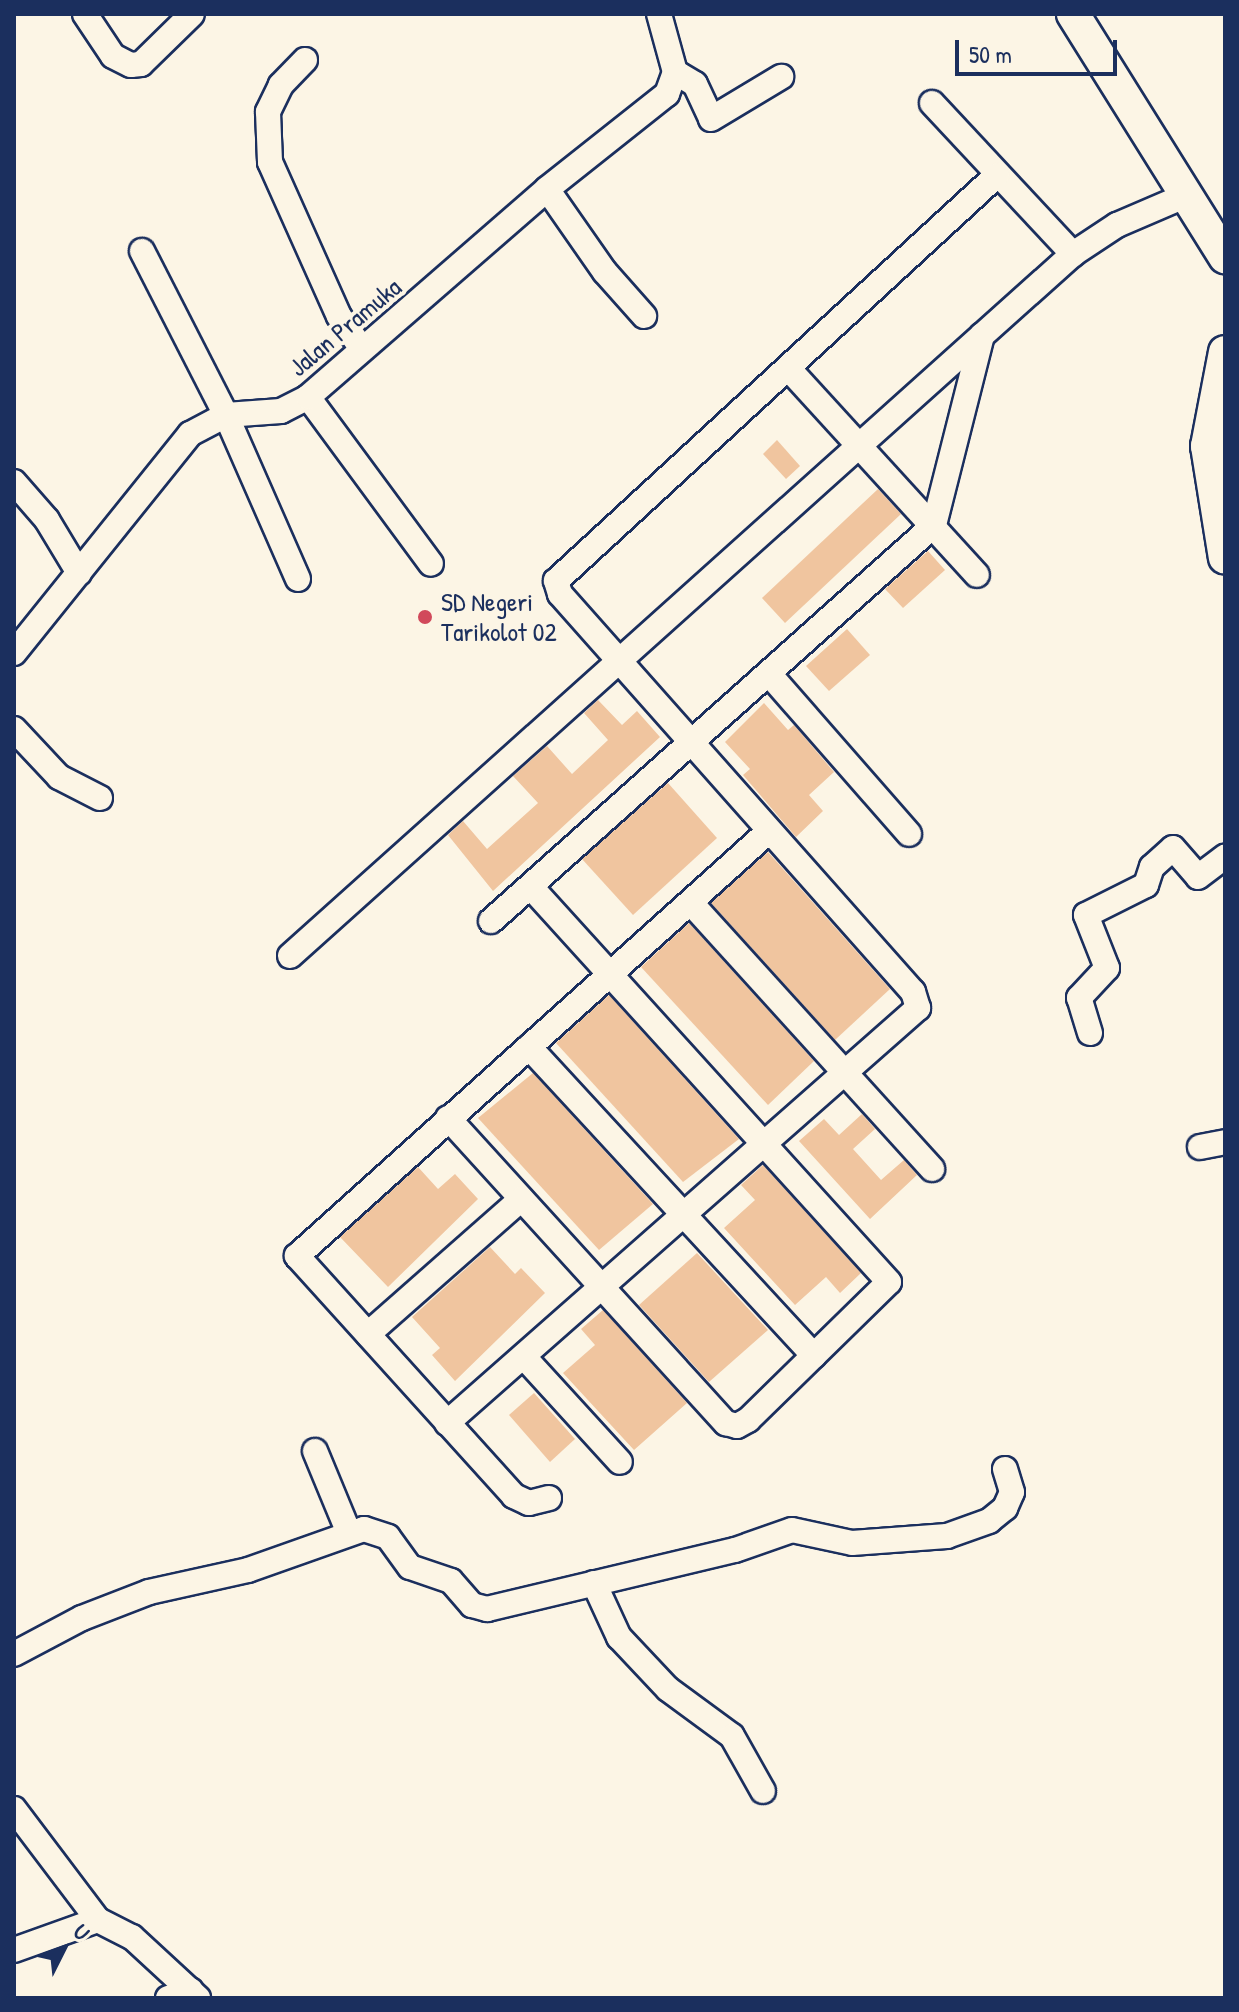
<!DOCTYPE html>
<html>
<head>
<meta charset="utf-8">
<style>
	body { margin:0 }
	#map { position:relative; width:1239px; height:2012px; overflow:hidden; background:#fcf5e5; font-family:"Patrick Hand",sans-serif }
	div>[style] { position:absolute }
	.building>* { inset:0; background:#f0c59f }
	.roads { filter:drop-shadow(2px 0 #1b2f5e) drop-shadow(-2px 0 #1b2f5e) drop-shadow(0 2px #1b2f5e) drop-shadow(0 -2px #1b2f5e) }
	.street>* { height:24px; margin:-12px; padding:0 12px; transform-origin:12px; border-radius:12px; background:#fcf5e5 }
	.secondary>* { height:32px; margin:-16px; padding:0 16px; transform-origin:16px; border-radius:16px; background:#fcf5e5 }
	.dots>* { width:22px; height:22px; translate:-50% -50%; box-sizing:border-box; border:4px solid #fcf5e5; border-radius:50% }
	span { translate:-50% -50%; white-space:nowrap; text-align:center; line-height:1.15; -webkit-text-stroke:8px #fcf5e5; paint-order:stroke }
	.street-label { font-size:26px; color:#1b2f5e }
	.poi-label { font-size:26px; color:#1b2f5e }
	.left { translate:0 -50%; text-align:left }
	.frame { position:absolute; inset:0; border:16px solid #1b2f5e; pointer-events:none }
	.north { position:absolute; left:24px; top:1908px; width:80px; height:80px; -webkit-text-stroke:6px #fcf5e5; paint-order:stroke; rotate:48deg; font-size:22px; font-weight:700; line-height:32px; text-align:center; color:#1b2f5e }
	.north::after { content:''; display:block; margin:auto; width:28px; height:36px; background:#1b2f5e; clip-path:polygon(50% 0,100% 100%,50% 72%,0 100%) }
	.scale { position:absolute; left:955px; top:40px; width:162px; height:36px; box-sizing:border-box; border:4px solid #1b2f5e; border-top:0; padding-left:10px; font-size:24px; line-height:28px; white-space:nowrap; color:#1b2f5e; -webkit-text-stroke:6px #fcf5e5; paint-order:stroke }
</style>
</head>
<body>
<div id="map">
	<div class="building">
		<i style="clip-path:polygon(777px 440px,800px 466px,786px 479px,763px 454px)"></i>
		<i style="clip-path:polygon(878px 489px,901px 514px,785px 623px,762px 598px)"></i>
		<i style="clip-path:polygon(928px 551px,945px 570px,903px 608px,885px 589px)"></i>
		<i style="clip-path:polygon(847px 629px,870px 655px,829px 691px,806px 666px)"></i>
		<i style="clip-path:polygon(598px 700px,622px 725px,637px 711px,660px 737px,493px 891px,448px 835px,463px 821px,487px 849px,538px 803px,513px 776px,547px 746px,572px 774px,608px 740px,584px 713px)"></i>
		<i style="clip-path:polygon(764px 703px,788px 730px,794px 725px,834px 772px,809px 795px,823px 811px,796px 837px,743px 775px,750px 769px,725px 742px)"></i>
		<i style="clip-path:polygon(668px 783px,717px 838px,633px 915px,582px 859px)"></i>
		<i style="clip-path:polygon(768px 852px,890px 989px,835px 1040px,711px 903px)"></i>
		<i style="clip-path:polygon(689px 923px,814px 1061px,768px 1105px,641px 967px)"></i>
		<i style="clip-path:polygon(609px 995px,739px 1139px,683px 1182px,556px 1043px)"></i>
		<i style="clip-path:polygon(533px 1073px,653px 1204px,599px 1250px,478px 1118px)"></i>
		<i style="clip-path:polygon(862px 1114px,875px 1129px,853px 1149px,881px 1180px,904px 1160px,917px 1175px,870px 1219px,799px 1141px,824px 1119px,839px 1135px)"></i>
		<i style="clip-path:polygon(763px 1165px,861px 1273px,840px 1293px,826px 1277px,795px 1305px,724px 1228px,755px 1200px,741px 1185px)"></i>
		<i style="clip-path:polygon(418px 1167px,438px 1189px,455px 1174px,478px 1199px,388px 1287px,340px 1237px)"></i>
		<i style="clip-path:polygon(490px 1247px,515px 1274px,521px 1268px,545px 1293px,455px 1381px,432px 1355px,440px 1348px,412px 1317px)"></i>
		<i style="clip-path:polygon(697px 1253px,768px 1330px,709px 1382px,639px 1305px)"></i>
		<i style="clip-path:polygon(603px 1310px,687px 1403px,634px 1450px,563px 1373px,595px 1345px,581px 1329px)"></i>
		<i style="clip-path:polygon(534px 1393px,575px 1439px,550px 1462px,509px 1415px)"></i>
	</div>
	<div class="roads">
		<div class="street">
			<i style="left:85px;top:14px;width:50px;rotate:56.3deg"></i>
			<i style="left:113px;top:56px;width:20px;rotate:27deg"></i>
			<i style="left:131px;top:65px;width:10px;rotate:-6deg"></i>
			<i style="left:141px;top:64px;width:71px;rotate:-44.4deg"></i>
			<i style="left:305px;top:60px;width:35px;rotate:134deg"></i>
			<i style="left:281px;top:85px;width:30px;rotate:116deg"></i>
			<i style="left:268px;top:112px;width:50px;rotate:87.7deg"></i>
			<i style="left:270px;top:162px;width:169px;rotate:65.9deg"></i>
			<i style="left:339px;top:316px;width:40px;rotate:55.1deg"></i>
			<i style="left:675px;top:72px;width:23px;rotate:31deg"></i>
			<i style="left:695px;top:84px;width:38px;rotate:65deg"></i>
			<i style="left:711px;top:119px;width:82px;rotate:-31deg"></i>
			<i style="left:932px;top:103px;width:207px;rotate:47deg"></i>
			<i style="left:547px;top:189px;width:101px;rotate:55.1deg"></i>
			<i style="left:605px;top:272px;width:59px;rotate:48.4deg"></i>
			<i style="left:142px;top:251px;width:184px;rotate:62.9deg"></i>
			<i style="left:226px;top:415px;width:179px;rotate:66.3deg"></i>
			<i style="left:788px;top:368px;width:280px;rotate:47.6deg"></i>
			<i style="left:308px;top:397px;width:207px;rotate:53.6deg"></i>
			<i style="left:14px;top:482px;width:50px;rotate:49deg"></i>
			<i style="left:47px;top:520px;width:62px;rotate:58.9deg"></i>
			<i style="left:14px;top:653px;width:281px;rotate:-51.2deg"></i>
			<i style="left:190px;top:434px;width:41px;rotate:-27.8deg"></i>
			<i style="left:226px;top:415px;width:55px;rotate:-4.2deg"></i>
			<i style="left:281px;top:411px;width:30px;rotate:-27deg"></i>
			<i style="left:308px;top:397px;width:317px;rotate:-41deg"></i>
			<i style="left:547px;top:189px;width:153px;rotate:-38.4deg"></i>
			<i style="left:667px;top:94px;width:23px;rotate:-70deg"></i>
			<i style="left:675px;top:72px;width:60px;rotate:-105.4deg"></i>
			<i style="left:770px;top:675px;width:211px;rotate:48.8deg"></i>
			<i style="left:14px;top:729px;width:66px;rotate:46.8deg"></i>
			<i style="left:59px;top:777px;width:46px;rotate:27.1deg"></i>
			<i style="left:691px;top:903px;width:359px;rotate:47.8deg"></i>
			<i style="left:491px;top:921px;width:594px;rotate:-41.79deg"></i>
			<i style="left:934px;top:525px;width:196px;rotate:-75.8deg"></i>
			<i style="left:290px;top:956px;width:1052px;rotate:-41.88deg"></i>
			<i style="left:1073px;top:254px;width:53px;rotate:-33.4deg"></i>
			<i style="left:1117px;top:225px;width:78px;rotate:-23.3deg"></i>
			<i style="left:1090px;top:1033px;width:37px;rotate:-107deg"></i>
			<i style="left:1079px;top:998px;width:41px;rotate:-47deg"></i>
			<i style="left:1107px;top:968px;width:57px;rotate:-111.6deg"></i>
			<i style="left:1086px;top:915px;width:67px;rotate:-26.6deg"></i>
			<i style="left:1146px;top:885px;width:19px;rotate:-72deg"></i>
			<i style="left:1152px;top:867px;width:28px;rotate:-42deg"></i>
			<i style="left:1173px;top:848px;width:38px;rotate:49deg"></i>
			<i style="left:1198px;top:877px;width:34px;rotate:-37deg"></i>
			<i style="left:529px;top:1047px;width:420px;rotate:47.3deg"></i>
			<i style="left:448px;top:1118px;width:413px;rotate:47.7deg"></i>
			<i style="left:726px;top:1423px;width:11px;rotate:15deg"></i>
			<i style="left:737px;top:1426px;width:13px;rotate:-29deg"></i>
			<i style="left:748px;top:1420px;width:197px;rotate:-44.4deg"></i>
			<i style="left:889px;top:1282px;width:533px;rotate:-132.19deg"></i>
			<i style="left:1200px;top:1147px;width:25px;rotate:-11deg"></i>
			<i style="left:368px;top:1334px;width:204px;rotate:-41.4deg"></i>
			<i style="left:524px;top:1357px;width:142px;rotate:47.6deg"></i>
			<i style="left:447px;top:1423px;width:628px;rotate:-41.38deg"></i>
			<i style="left:918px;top:1008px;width:17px;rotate:-107deg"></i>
			<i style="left:913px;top:992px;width:532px;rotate:-131.57deg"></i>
			<i style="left:560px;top:594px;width:14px;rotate:-107deg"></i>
			<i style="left:556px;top:581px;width:599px;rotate:-42.63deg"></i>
			<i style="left:315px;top:1451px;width:89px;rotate:67.5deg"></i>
			<i style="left:549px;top:1498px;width:21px;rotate:166deg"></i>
			<i style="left:529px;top:1503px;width:17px;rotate:-155deg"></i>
			<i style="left:514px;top:1496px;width:324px;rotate:-132.1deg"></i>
			<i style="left:297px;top:1256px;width:635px;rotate:-42deg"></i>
			<i style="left:594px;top:1583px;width:60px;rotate:65.2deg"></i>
			<i style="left:619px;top:1637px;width:71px;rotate:46.7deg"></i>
			<i style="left:668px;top:1689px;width:79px;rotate:36.3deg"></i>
			<i style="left:732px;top:1736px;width:63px;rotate:60.6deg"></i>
			<i style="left:14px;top:1654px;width:77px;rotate:-27.9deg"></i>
			<i style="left:82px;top:1618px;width:72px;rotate:-21.2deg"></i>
			<i style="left:149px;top:1592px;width:101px;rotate:-12.5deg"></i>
			<i style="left:248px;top:1570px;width:123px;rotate:-19.5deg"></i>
			<i style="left:364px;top:1529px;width:25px;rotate:18deg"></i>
			<i style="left:388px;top:1537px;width:37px;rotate:54deg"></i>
			<i style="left:410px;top:1567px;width:43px;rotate:18.9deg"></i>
			<i style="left:451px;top:1581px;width:32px;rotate:49deg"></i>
			<i style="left:472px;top:1605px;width:16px;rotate:15deg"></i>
			<i style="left:487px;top:1609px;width:255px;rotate:-13.4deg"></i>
			<i style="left:735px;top:1550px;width:60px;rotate:-19.3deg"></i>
			<i style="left:792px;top:1530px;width:61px;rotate:12.2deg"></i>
			<i style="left:852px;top:1543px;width:95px;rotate:-4.2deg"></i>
			<i style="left:947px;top:1536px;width:45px;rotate:-19.7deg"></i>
			<i style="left:989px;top:1521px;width:21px;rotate:-39deg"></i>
			<i style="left:1005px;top:1508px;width:17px;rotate:-66deg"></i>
			<i style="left:1012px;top:1492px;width:24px;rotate:-107deg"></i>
			<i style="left:14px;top:1809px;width:139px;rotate:52.9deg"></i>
			<i style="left:98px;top:1920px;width:38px;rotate:27deg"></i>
			<i style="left:132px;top:1937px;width:90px;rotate:42.7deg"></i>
			<i style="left:14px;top:1950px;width:89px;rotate:-19.7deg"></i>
			<i style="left:168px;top:1998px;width:24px;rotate:-19deg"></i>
		</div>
		<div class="secondary">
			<i style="left:1073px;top:14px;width:287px;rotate:58deg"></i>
			<i style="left:1225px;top:352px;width:96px;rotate:100.8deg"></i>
			<i style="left:1207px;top:446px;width:113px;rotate:80.9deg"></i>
		</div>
	</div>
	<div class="dots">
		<i style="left:425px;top:617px;background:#d1495b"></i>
	</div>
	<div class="street-label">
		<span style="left:345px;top:327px;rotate:-40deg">Jalan Pramuka</span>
	</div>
	<div class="poi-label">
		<span class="left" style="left:441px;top:617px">SD Negeri<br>Tarikolot 02</span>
	</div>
	<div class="frame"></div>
	<div class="north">U</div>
	<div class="scale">50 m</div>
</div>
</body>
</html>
